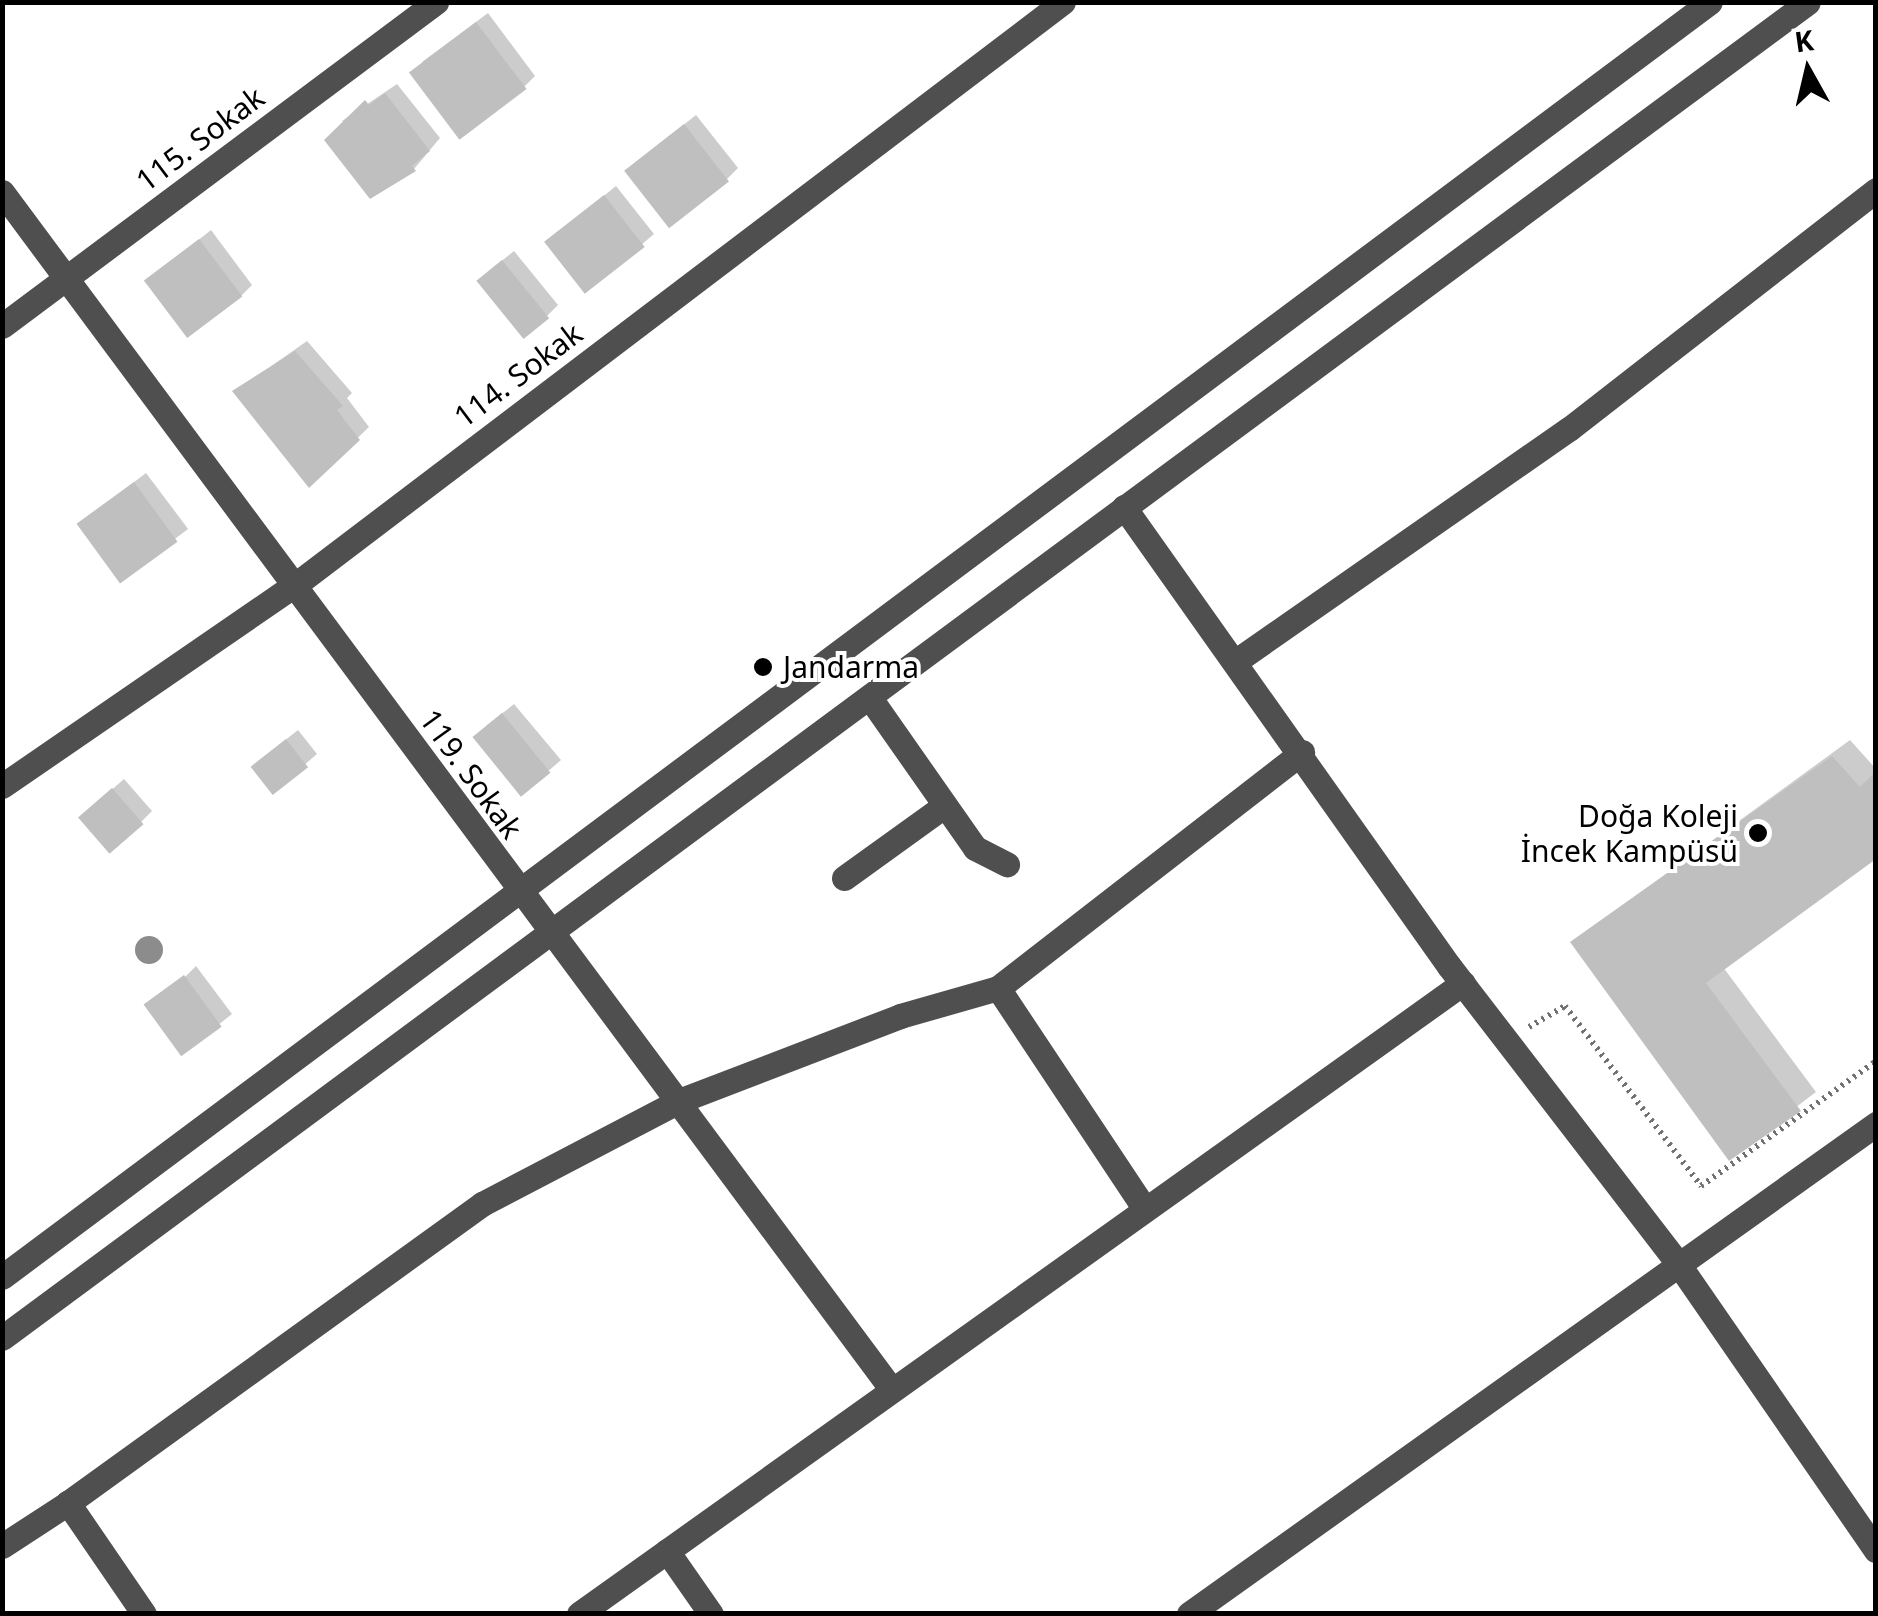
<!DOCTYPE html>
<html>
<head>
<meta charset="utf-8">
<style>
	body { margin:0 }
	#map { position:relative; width:1878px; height:1616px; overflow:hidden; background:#fff; font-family:"Noto Sans",sans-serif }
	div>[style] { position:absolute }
	.shadow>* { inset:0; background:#0003; transform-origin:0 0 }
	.building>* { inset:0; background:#bfbfbf; transform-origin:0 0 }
	.path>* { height:6px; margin-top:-3px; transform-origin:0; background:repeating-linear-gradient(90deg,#717171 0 2.5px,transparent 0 7.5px) }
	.minor>* { height:25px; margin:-12.5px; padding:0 12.5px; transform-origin:12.5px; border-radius:12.5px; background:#4f4f4f }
	.trees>* { width:28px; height:28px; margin:-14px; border-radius:50%; background:#8c8c8c }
	.dots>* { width:28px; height:28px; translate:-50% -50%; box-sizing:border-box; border:5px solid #fff; border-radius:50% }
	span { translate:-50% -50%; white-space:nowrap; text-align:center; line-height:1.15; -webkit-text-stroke:8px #fff; paint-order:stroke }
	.street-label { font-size:30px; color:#000 }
	.poi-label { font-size:30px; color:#000 }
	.left { translate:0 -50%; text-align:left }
	.right { translate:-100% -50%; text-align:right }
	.frame { position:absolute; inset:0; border:5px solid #000; pointer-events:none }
	.north { position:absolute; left:1758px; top:20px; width:100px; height:100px; -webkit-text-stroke:8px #fff; paint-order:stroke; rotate:352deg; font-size:28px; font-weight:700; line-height:40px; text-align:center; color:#000 }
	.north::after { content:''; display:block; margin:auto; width:35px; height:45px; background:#000; clip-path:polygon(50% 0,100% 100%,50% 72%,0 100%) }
</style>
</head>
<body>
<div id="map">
	<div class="shadow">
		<div style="clip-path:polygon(488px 13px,535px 76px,524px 87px,422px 62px)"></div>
		<div style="clip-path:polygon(397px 84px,440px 138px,414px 169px,342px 121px)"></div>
		<div style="clip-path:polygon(696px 115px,738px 168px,727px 179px,638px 161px)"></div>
		<div style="clip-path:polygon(616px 186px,654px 234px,587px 291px,559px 232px)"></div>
		<div style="clip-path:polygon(211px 230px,252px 285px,241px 296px,147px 281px)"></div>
		<div style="clip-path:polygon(514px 251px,558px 305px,547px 316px,490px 270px)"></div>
		<div style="clip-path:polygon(307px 341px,352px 393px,347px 398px,369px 427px,309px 485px,236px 391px)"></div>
		<div style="left:146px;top:473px;width:70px;height:83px;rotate:53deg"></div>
		<div style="clip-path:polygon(514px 704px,561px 760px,522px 794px,486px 726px)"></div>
		<div style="clip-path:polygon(298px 730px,317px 754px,274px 791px,265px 756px)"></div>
		<div style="clip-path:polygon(1850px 740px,1876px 769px,1876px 852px,1723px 967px,1816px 1092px,1730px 1157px,1573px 942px)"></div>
		<div style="clip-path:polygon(124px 779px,152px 811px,141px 822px,92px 807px)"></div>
		<div style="clip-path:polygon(196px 966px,232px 1014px,183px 1053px,151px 1011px)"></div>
	</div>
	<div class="building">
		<div style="left:476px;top:22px;width:84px;height:84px;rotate:53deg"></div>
		<div style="clip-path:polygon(385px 93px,430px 151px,412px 166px,416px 171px,370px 199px,324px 140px,365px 100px,369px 105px)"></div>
		<div style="left:684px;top:124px;width:73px;height:76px;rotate:52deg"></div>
		<div style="left:604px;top:195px;width:66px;height:76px;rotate:52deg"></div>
		<div style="left:199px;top:239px;width:72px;height:69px;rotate:53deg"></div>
		<div style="left:502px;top:260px;width:75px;height:33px;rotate:51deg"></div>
		<div style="clip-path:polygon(295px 351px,343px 406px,337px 410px,360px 440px,309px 488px,232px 391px)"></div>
		<div style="left:134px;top:482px;width:74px;height:71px;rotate:54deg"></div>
		<div style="left:502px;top:713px;width:77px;height:38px;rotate:51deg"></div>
		<div style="left:286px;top:739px;width:36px;height:45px;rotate:52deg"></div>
		<div style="clip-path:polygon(1832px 756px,1860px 787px,1876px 771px,1876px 859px,1706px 983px,1801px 1111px,1729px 1161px,1570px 942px)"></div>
		<div style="left:112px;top:788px;width:48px;height:45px;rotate:49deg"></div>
		<div style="left:184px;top:975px;width:64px;height:50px;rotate:54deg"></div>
	</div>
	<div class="path">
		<div style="left:1529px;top:1027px;width:42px;rotate:-30.3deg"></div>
		<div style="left:1565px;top:1006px;width:226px;rotate:52.9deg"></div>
		<div style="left:1701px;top:1186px;width:215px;rotate:-35.5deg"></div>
	</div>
	<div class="minor">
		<div style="left:2px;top:192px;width:1492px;rotate:53.39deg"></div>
		<div style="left:2px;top:326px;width:542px;rotate:-36.74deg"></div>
		<div style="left:1124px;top:507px;width:562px;rotate:54.7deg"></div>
		<div style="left:1449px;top:966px;width:374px;rotate:52.4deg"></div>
		<div style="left:1677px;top:1262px;width:350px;rotate:55.4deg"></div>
		<div style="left:1236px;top:661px;width:406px;rotate:-34.9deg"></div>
		<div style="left:1569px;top:429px;width:389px;rotate:-37.9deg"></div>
		<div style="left:870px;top:698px;width:183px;rotate:55deg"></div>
		<div style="left:975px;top:848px;width:36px;rotate:27deg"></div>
		<div style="left:2px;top:786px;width:355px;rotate:-34.5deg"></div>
		<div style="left:295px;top:585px;width:964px;rotate:-37.2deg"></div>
		<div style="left:844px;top:878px;width:123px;rotate:-35.8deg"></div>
		<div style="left:998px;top:988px;width:265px;rotate:56.4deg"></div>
		<div style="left:2px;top:1277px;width:2131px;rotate:-36.74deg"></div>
		<div style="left:2px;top:1338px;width:2246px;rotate:-36.49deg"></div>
		<div style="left:2px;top:1546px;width:79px;rotate:-33.1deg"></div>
		<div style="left:667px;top:1551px;width:77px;rotate:55.1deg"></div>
		<div style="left:144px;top:1614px;width:135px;rotate:-124.4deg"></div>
		<div style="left:68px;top:1503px;width:511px;rotate:-35.84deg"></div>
		<div style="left:482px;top:1204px;width:222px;rotate:-27.6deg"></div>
		<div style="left:679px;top:1101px;width:237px;rotate:-21deg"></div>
		<div style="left:900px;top:1016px;width:102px;rotate:-15.9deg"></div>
		<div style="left:998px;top:988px;width:385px;rotate:-37.8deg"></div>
		<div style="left:579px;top:1614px;width:1086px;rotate:-35.52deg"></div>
		<div style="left:1189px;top:1614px;width:844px;rotate:-35.5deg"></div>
	</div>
	<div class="trees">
		<div style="left:149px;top:950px"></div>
	</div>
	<div class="dots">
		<div style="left:763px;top:667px;background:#000"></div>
		<div style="left:1758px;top:833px;background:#000"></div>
	</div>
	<div class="street-label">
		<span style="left:200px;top:139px;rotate:-37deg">115. Sokak</span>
		<span style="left:518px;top:375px;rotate:-37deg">114. Sokak</span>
		<span style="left:471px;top:774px;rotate:54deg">119. Sokak</span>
	</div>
	<div class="poi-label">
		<span class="left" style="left:783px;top:667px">Jandarma</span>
		<span class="right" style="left:1738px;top:833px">Doğa Koleji<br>İncek Kampüsü</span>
	</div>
	<div class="frame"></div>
	<div class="north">K</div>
</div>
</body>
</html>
